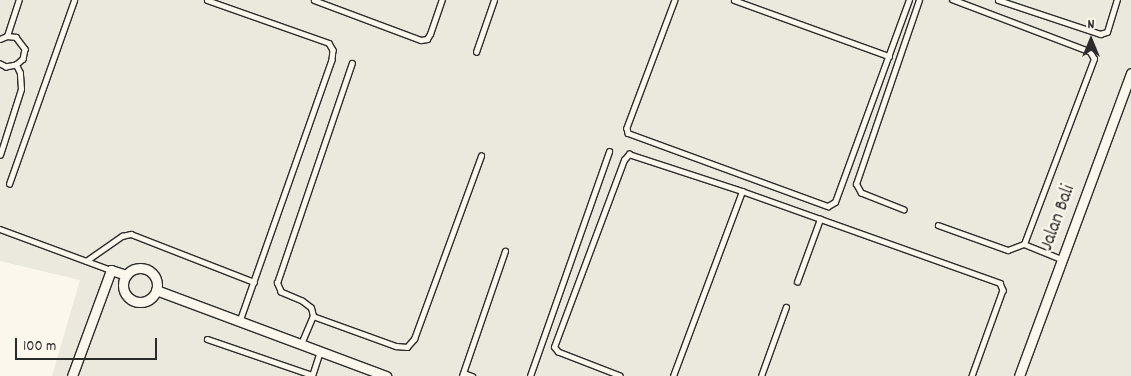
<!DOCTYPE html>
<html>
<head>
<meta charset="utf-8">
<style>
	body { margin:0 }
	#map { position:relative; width:1131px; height:376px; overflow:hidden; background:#fbf7ec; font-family:Dekko,sans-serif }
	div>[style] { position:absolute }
	.built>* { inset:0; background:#ebe8de }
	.roads { filter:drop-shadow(1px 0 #2b2b2b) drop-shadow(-1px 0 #2b2b2b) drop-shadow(0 1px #2b2b2b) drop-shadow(0 -1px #2b2b2b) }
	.lane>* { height:4.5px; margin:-2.25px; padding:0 2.25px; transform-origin:2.25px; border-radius:2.25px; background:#fbf7ec }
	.street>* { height:9px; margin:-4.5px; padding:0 4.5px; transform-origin:4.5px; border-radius:4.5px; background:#fbf7ec }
	.street>.ring { margin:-4.5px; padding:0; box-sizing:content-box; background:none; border:9px solid #fbf7ec; border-radius:50% }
	span { translate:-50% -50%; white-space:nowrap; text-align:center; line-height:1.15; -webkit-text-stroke:4.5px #fbf7ec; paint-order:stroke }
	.street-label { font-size:19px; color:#2b2b2b }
	.north { position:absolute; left:1066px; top:15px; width:50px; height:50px; -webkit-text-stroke:4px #fbf7ec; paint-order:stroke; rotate:0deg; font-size:14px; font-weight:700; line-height:20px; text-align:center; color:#2b2b2b }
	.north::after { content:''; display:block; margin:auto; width:18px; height:22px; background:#2b2b2b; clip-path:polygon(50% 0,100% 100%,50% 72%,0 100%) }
	.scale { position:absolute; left:15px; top:338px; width:142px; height:22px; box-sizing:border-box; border:2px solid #2b2b2b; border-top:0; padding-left:6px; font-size:15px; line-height:18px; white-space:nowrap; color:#2b2b2b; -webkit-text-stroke:4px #fbf7ec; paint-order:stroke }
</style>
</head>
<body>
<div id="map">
	<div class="built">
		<div style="clip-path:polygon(0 0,1131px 0,1131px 376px,52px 376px,80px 280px,0 261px)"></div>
	</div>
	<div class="roads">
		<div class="lane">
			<div style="left:207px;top:0;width:129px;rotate:19.4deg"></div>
			<div style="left:329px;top:43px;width:8px;rotate:60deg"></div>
			<div style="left:333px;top:50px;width:10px;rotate:96deg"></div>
			<div style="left:332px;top:60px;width:277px;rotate:109.4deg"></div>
			<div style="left:314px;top:0;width:114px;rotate:20.5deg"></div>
			<div style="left:421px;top:40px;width:6px;rotate:-9deg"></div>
			<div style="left:427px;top:39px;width:6px;rotate:-59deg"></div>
			<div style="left:430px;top:34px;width:36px;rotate:-71deg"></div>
			<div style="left:675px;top:0;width:137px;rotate:110.6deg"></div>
			<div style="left:627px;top:128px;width:5px;rotate:79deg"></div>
			<div style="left:628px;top:133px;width:213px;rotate:20.1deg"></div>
			<div style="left:828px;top:206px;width:8px;rotate:-30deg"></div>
			<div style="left:835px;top:202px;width:215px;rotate:-69.9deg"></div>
			<div style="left:734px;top:0;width:165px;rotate:19.9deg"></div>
			<div style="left:998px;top:0;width:108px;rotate:18.4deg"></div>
			<div style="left:1100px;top:34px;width:7px;rotate:-16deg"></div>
			<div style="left:1107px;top:32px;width:34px;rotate:-73deg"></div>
			<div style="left:7px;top:36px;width:38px;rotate:-72deg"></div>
			<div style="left:0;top:39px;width:8px;rotate:-23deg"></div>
			<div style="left:7px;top:36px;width:9px;rotate:6deg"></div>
			<div style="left:16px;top:37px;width:15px;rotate:53deg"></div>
			<div style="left:25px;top:49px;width:10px;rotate:101deg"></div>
			<div style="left:23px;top:59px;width:9px;rotate:139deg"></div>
			<div style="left:16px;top:65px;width:10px;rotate:169deg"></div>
			<div style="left:6px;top:67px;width:7px;rotate:-153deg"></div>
			<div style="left:476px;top:52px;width:55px;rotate:-70.9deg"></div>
			<div style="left:0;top:155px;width:69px;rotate:-72.3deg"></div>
			<div style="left:21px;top:89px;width:16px;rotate:-94deg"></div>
			<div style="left:20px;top:73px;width:9px;rotate:-117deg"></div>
			<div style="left:9px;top:184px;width:195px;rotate:-70.5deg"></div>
			<div style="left:904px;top:210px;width:46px;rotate:-158.4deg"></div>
			<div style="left:861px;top:193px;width:10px;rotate:-119deg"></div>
			<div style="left:856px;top:184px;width:194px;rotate:-71.1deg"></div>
			<div style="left:938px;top:225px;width:74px;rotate:19.7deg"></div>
			<div style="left:1008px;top:250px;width:17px;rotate:-21deg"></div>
			<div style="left:1024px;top:244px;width:198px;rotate:-69.3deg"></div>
			<div style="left:1094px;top:59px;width:8px;rotate:-120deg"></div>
			<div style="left:1090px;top:52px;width:147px;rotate:-159.2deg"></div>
			<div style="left:0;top:229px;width:118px;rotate:20.3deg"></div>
			<div style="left:1024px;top:244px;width:40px;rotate:22deg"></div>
			<div style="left:86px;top:261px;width:44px;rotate:-34.8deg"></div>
			<div style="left:122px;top:236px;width:9px;rotate:-13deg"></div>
			<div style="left:131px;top:234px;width:132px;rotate:21.3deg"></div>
			<div style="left:797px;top:282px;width:67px;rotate:-69.9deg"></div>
			<div style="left:313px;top:316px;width:8px;rotate:-104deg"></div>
			<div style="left:311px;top:308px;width:11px;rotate:-142deg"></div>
			<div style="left:302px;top:301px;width:23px;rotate:-157deg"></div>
			<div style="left:281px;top:292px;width:10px;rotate:-114deg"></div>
			<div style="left:277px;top:283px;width:232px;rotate:-71.2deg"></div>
			<div style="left:207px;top:339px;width:111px;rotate:18.9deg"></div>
			<div style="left:301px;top:344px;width:30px;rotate:-67deg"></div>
			<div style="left:313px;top:316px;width:88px;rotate:19.9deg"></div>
			<div style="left:396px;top:346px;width:11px;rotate:5deg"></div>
			<div style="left:407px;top:347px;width:11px;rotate:-49deg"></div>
			<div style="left:414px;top:339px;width:195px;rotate:-69.9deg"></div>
			<div style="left:464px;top:373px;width:9px;rotate:21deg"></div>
			<div style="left:312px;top:376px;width:26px;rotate:-72deg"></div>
			<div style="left:462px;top:376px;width:132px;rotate:-71deg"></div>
			<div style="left:530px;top:376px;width:238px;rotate:-70.6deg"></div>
			<div style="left:620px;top:376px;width:66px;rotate:-158.8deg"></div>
			<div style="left:558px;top:352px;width:6px;rotate:-129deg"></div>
			<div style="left:554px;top:347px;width:200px;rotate:-69.5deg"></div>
			<div style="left:624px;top:160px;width:8px;rotate:-50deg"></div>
			<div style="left:629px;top:154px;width:119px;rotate:18.1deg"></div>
			<div style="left:742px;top:191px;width:274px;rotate:19.6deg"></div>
			<div style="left:1000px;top:283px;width:8px;rotate:67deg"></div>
			<div style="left:1003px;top:290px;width:91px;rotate:109.8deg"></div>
			<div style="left:673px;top:376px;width:197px;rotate:-69.5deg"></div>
			<div style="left:761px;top:376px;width:73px;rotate:-70.1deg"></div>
		</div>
		<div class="street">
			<div class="ring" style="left:123px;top:268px;width:25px;height:25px"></div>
			<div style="left:156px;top:290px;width:246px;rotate:20.5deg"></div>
			<div style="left:72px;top:376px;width:113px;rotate:-69.8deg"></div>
			<div style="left:111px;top:270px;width:16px;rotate:18deg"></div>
			<div style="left:1019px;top:376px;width:323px;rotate:-69.7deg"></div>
		</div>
	</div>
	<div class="street-label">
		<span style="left:1059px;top:218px;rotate:-70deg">Jalan Bali</span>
	</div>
	<div class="north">N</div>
	<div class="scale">100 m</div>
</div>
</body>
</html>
